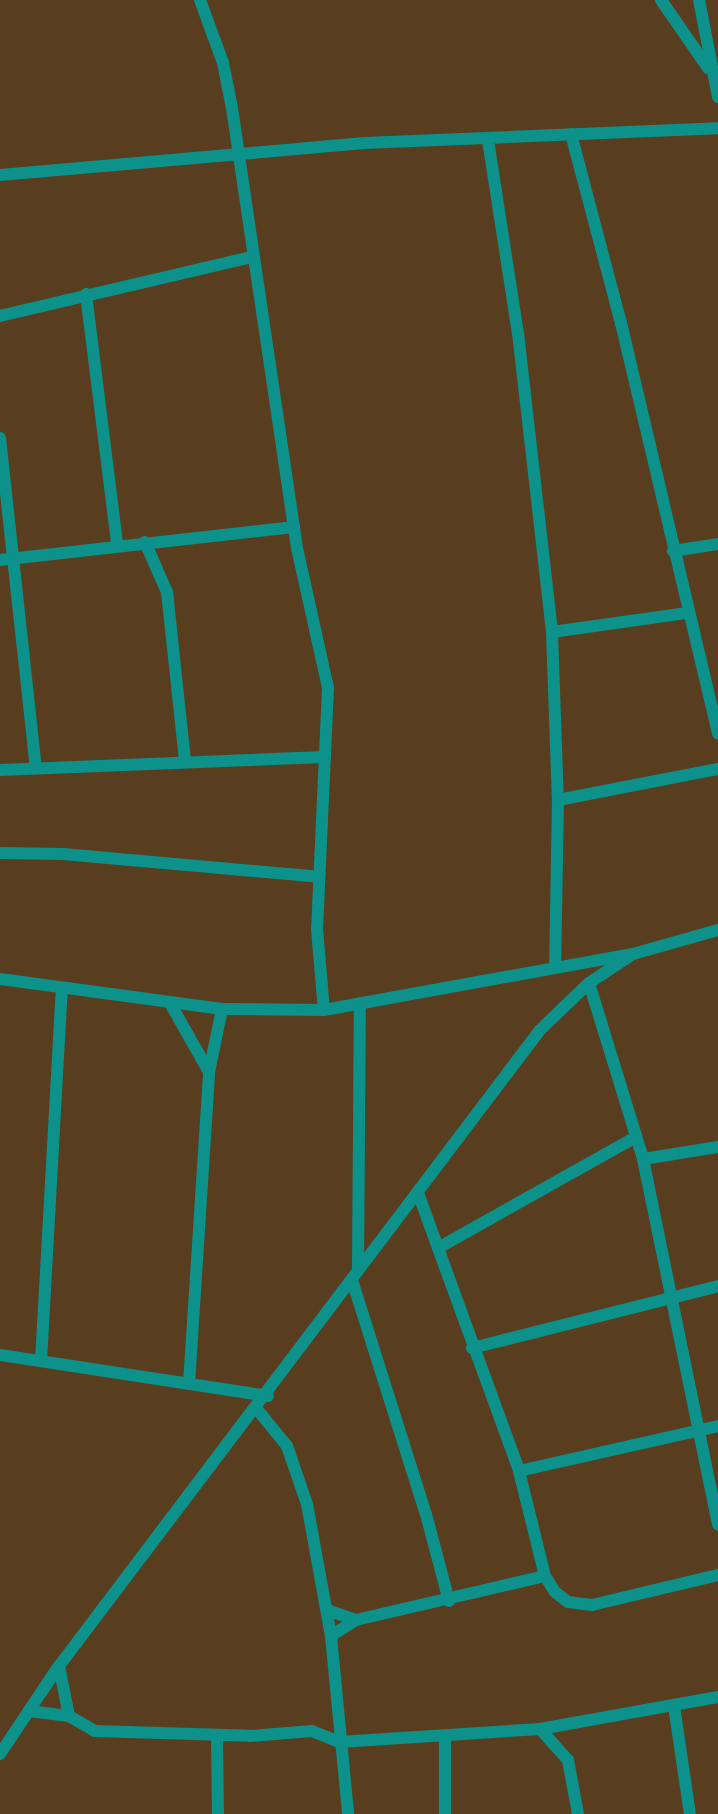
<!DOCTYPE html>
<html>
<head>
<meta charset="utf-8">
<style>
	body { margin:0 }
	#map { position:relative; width:718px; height:1814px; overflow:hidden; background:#583e1e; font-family:"Exo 2",sans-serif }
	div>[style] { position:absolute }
	.street>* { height:12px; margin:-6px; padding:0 6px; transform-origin:6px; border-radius:6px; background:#0c928b }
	span { translate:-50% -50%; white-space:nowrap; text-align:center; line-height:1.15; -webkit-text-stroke:6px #34281a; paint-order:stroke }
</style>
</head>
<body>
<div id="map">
	<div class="street">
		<div style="left:200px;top:0;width:67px;rotate:69.9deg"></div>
		<div style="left:223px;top:63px;width:46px;rotate:78.7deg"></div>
		<div style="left:232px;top:108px;width:445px;rotate:81.6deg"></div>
		<div style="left:297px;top:548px;width:143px;rotate:77.5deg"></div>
		<div style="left:328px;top:688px;width:241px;rotate:92.6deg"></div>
		<div style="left:317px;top:929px;width:81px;rotate:85.1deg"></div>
		<div style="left:661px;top:0;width:83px;rotate:55.3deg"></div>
		<div style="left:699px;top:0;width:99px;rotate:78.9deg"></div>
		<div style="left:571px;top:134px;width:196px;rotate:75.2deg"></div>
		<div style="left:621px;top:323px;width:422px;rotate:76.7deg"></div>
		<div style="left:488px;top:140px;width:195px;rotate:81.2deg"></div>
		<div style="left:518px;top:333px;width:301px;rotate:83.5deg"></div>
		<div style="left:552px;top:632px;width:168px;rotate:88deg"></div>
		<div style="left:558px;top:800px;width:167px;rotate:91deg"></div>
		<div style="left:0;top:175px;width:366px;rotate:-5deg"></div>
		<div style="left:365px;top:143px;width:353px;rotate:-2.4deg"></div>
		<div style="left:86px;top:294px;width:252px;rotate:82.9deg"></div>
		<div style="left:0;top:316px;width:258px;rotate:-13.2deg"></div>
		<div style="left:0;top:438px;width:332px;rotate:83.8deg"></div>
		<div style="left:145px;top:542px;width:55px;rotate:66.3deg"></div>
		<div style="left:167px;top:592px;width:170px;rotate:83.9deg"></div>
		<div style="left:673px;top:551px;width:46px;rotate:-8.8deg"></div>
		<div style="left:0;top:560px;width:296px;rotate:-6.4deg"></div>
		<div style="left:552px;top:632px;width:137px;rotate:-8deg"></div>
		<div style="left:0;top:770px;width:324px;rotate:-2.3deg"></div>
		<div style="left:558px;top:800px;width:163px;rotate:-11deg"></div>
		<div style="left:0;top:853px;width:63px;rotate:0.9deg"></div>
		<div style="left:63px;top:854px;width:257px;rotate:5.1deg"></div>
		<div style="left:0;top:979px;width:224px;rotate:7.7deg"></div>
		<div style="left:222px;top:1009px;width:102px;rotate:0.6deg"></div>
		<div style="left:324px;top:1010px;width:314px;rotate:-10.3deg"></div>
		<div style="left:633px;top:954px;width:88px;rotate:-15.8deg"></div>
		<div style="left:589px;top:983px;width:184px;rotate:72.9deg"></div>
		<div style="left:643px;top:1159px;width:373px;rotate:78.4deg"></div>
		<div style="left:170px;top:1003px;width:79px;rotate:60.5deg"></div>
		<div style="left:643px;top:1159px;width:76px;rotate:-9.1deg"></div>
		<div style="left:418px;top:1193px;width:296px;rotate:70deg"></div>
		<div style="left:519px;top:1471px;width:108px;rotate:76.1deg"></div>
		<div style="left:545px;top:1576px;width:19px;rotate:58deg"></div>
		<div style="left:555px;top:1592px;width:16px;rotate:38deg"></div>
		<div style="left:568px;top:1602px;width:24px;rotate:7deg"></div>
		<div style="left:592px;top:1605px;width:130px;rotate:-13.4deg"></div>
		<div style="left:438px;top:1248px;width:227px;rotate:-29.3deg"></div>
		<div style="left:358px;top:1270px;width:267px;rotate:-89.6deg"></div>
		<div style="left:352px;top:1280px;width:245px;rotate:72.5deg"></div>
		<div style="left:426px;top:1514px;width:90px;rotate:75.2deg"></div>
		<div style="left:472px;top:1348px;width:254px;rotate:-14.1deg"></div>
		<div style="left:0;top:1355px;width:271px;rotate:8.7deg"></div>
		<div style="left:41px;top:1361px;width:373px;rotate:-86.8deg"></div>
		<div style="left:189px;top:1384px;width:313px;rotate:-86.3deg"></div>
		<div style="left:209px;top:1072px;width:64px;rotate:-78.3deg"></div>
		<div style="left:256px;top:1408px;width:49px;rotate:50.8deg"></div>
		<div style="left:287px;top:1446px;width:61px;rotate:71deg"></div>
		<div style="left:307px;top:1504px;width:134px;rotate:79.7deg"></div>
		<div style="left:331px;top:1636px;width:179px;rotate:84.5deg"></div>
		<div style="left:519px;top:1471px;width:204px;rotate:-12.7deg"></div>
		<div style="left:327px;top:1610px;width:31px;rotate:19deg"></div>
		<div style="left:331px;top:1636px;width:30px;rotate:-33deg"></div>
		<div style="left:356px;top:1620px;width:194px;rotate:-13.1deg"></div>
		<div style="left:59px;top:1666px;width:51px;rotate:78.7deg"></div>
		<div style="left:674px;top:1706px;width:109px;rotate:81.6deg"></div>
		<div style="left:29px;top:1711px;width:40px;rotate:7.1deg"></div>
		<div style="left:69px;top:1716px;width:30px;rotate:30deg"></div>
		<div style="left:95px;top:1731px;width:155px;rotate:1.8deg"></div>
		<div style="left:250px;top:1736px;width:62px;rotate:-4.6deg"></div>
		<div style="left:312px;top:1731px;width:29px;rotate:22deg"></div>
		<div style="left:339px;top:1742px;width:201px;rotate:-3.7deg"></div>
		<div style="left:540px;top:1729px;width:181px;rotate:-10.2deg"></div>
		<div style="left:540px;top:1729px;width:42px;rotate:47.9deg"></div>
		<div style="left:568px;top:1760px;width:55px;rotate:79.5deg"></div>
		<div style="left:217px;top:1736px;width:78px;rotate:89.3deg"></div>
		<div style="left:0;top:1754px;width:106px;rotate:-56.2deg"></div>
		<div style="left:59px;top:1666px;width:797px;rotate:-52.9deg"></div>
		<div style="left:540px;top:1030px;width:68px;rotate:-43.8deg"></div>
		<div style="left:589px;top:983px;width:53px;rotate:-33.4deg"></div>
		<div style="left:445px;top:1814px;width:75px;rotate:-90deg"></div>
	</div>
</div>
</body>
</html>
